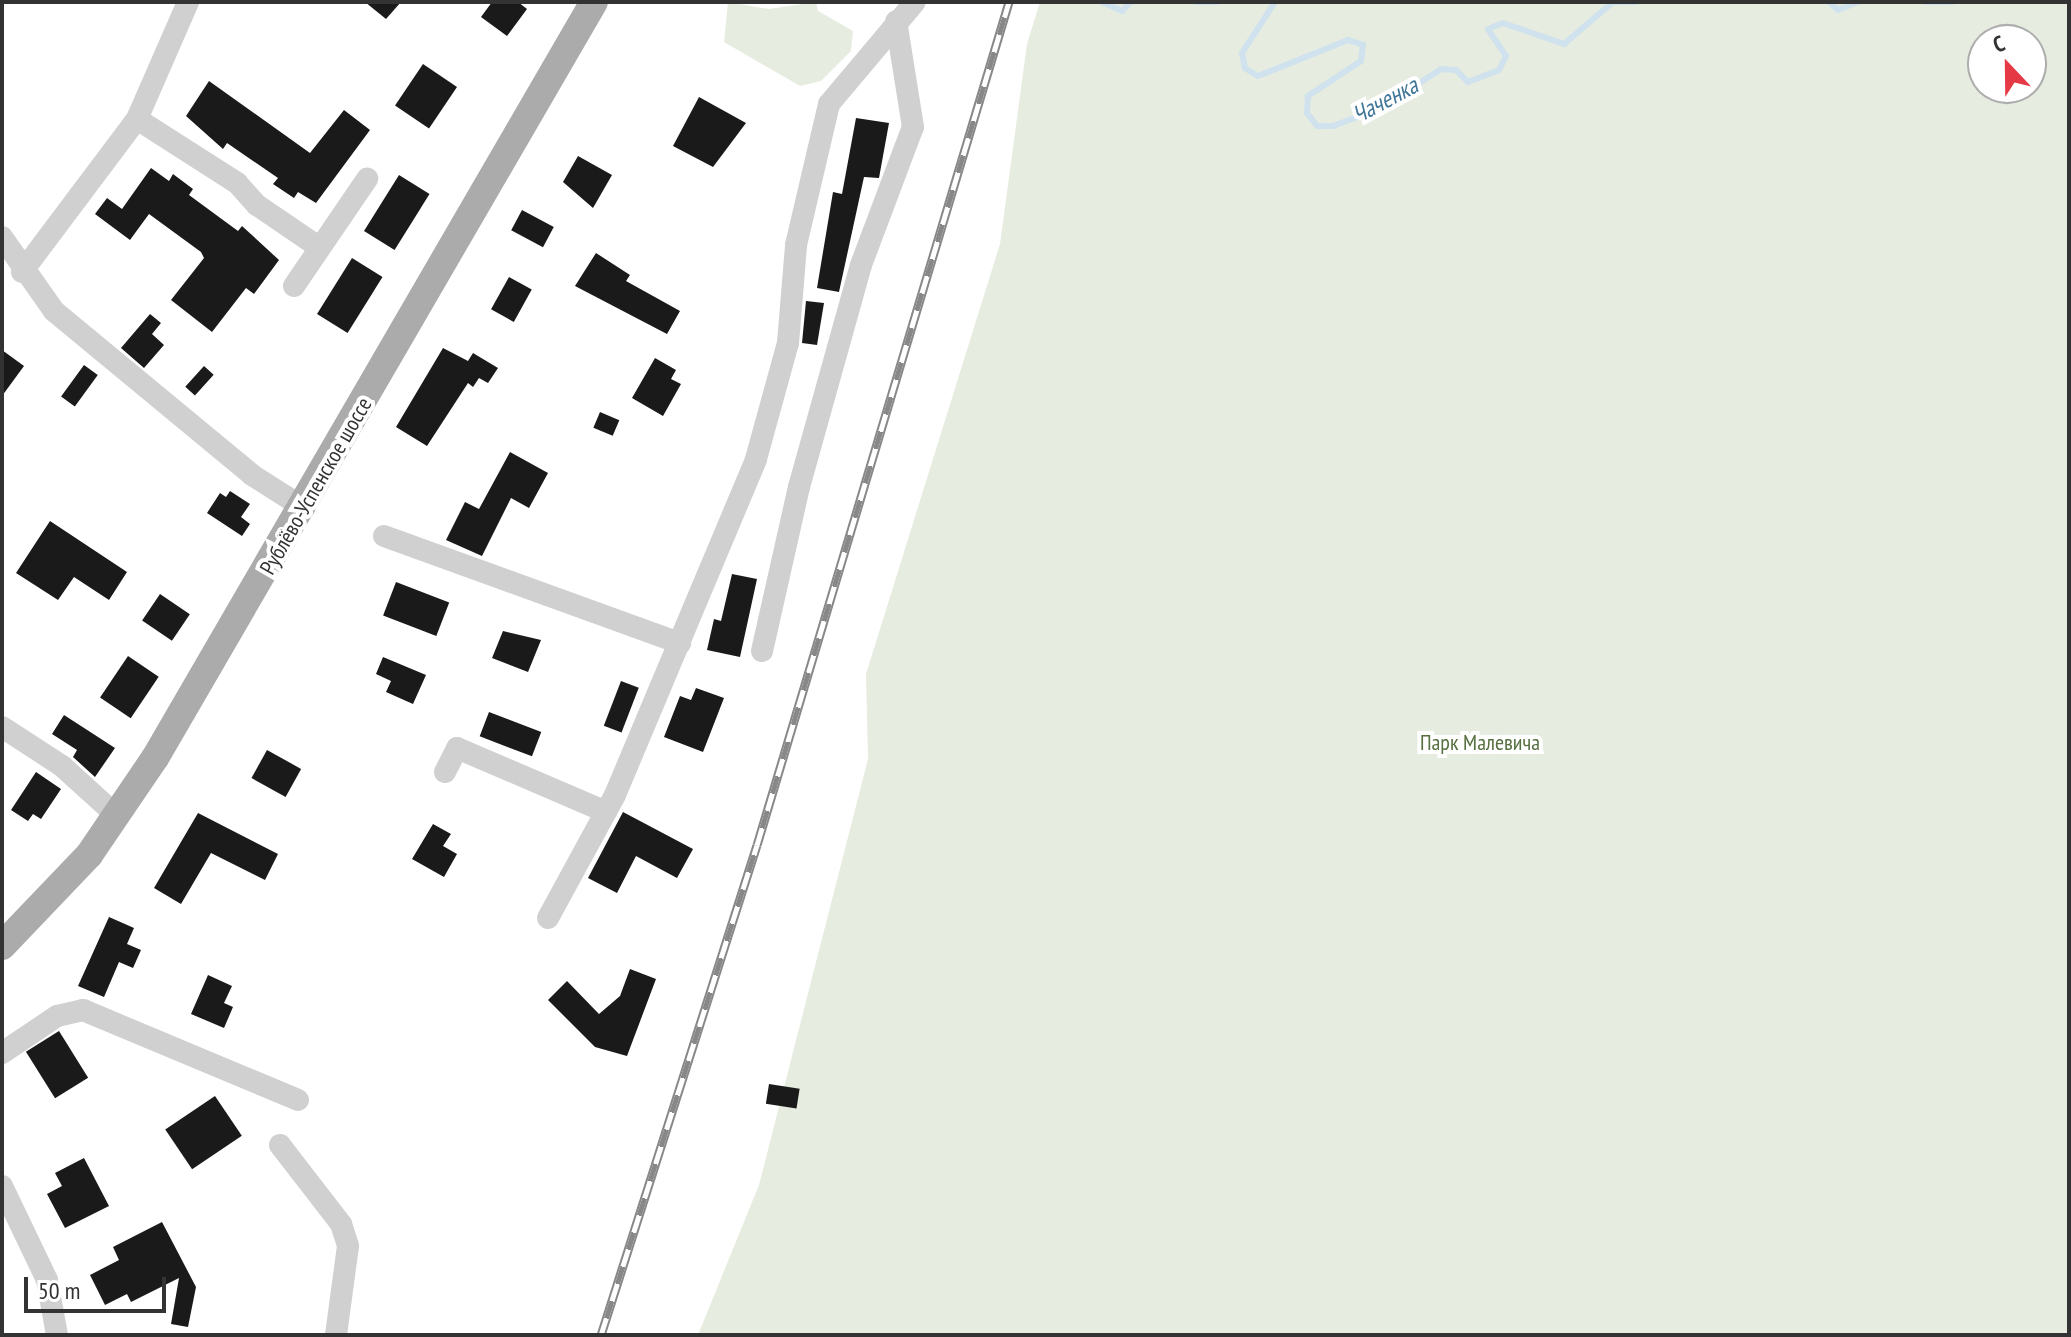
<!DOCTYPE html>
<html>
<head>
<meta charset="utf-8">
<style>
	body { margin:0 }
	#map { position:relative; width:2071px; height:1337px; overflow:hidden; background:#fff; font-family:"PT Sans Narrow",sans-serif }
	div>[style] { position:absolute }
	.green>* { inset:0; background:#e6ecdf }
	.stream>* { height:6px; margin:-3px; padding:0 3px; transform-origin:3px; border-radius:3px; background:#cfe2ee }
	.building>* { inset:0; background:#1a1a1a; transform-origin:0 0 }
	.minor>* { height:22px; margin:-11px; padding:0 11px; transform-origin:11px; border-radius:11px; background:#d0d0d0 }
	.major>* { height:28px; margin:-14px; padding:0 14px; transform-origin:14px; border-radius:14px; background:#ababab }
	.rail>* { height:9px; margin-top:-4.5px; transform-origin:0; background:repeating-linear-gradient(90deg,#fff 0 18px,#888 0 36px); box-sizing:border-box; border-block:2px solid #888 }
	span { translate:-50% -50%; white-space:nowrap; text-align:center; line-height:1.15; -webkit-text-stroke:8px #fff; paint-order:stroke }
	.street-label { font-size:22px; color:#333 }
	.park-label { font-size:22px; color:#56703f }
	.water-label { font-size:24px; color:#3f7597; font-style:italic }
	.frame { position:absolute; inset:0; border:4px solid #333; pointer-events:none }
	.north { position:absolute; left:1967px; top:24px; width:80px; height:80px; box-sizing:border-box; background:#fff; border:2px solid #adadad; border-radius:50%; rotate:338deg; font-size:22px; font-weight:700; line-height:32px; text-align:center; color:#333 }
	.north::after { content:''; display:block; margin:auto; width:28px; height:36px; background:#e63946; clip-path:polygon(50% 0,100% 100%,50% 72%,0 100%) }
	.scale { position:absolute; left:24px; top:1277px; width:142px; height:36px; box-sizing:border-box; border:4px solid #333; border-top:0; padding-left:10px; font-size:24px; line-height:28px; white-space:nowrap; color:#333; -webkit-text-stroke:6px #fff; paint-order:stroke }
</style>
</head>
<body>
<div id="map">
	<div class="green">
		<div style="clip-path:polygon(728px 2px,769px 9px,816px 2px,818px 11px,853px 31px,851px 51px,821px 81px,800px 86px,724px 42px)"></div>
		<div style="clip-path:polygon(evenodd,1040px 2px,2069px 2px,2069px 1335px,698px 1335px,759px 1185px,868px 759px,866px 674px,1000px 244px,1027px 44px,1040px 2px,1983px 40px,2031px 40px,2031px 88px,1983px 88px,1983px 40px)"></div>
	</div>
	<div class="stream">
		<div style="left:1102px;top:2px;width:22px;rotate:24deg"></div>
		<div style="left:1122px;top:11px;width:13px;rotate:-45deg"></div>
		<div style="left:1196px;top:2px;width:21px"></div>
		<div style="left:1275px;top:2px;width:61px;rotate:122.9deg"></div>
		<div style="left:1242px;top:53px;width:15px;rotate:79deg"></div>
		<div style="left:1245px;top:68px;width:15px;rotate:32deg"></div>
		<div style="left:1258px;top:76px;width:97px;rotate:-21.8deg"></div>
		<div style="left:1348px;top:40px;width:16px;rotate:18deg"></div>
		<div style="left:1363px;top:45px;width:16px;rotate:97deg"></div>
		<div style="left:1361px;top:61px;width:64px;rotate:146.6deg"></div>
		<div style="left:1308px;top:96px;width:17px;rotate:93deg"></div>
		<div style="left:1307px;top:113px;width:16px;rotate:52deg"></div>
		<div style="left:1317px;top:126px;width:16px"></div>
		<div style="left:1333px;top:126px;width:49px;rotate:-20.3deg"></div>
		<div style="left:1379px;top:109px;width:74px;rotate:-32.8deg"></div>
		<div style="left:1441px;top:69px;width:15px;rotate:4deg"></div>
		<div style="left:1456px;top:70px;width:17px;rotate:45deg"></div>
		<div style="left:1468px;top:82px;width:33px;rotate:-21deg"></div>
		<div style="left:1499px;top:70px;width:16px;rotate:-63deg"></div>
		<div style="left:1506px;top:56px;width:32px;rotate:-124deg"></div>
		<div style="left:1488px;top:29px;width:16px;rotate:-22deg"></div>
		<div style="left:1503px;top:23px;width:65px;rotate:19deg"></div>
		<div style="left:1564px;top:44px;width:65px;rotate:-40.6deg"></div>
		<div style="left:1613px;top:2px;width:22px"></div>
		<div style="left:1829px;top:2px;width:12px;rotate:42deg"></div>
		<div style="left:1838px;top:10px;width:22px;rotate:-22deg"></div>
		<div style="left:1926px;top:2px;width:26px"></div>
	</div>
	<div class="building">
		<div style="clip-path:polygon(365px 2px,401px 2px,386px 19px)"></div>
		<div style="clip-path:polygon(492px 2px,518px 2px,527px 9px,507px 36px,481px 17px)"></div>
		<div style="left:423px;top:64px;width:41px;height:50px;rotate:34deg"></div>
		<div style="clip-path:polygon(209px 81px,310px 153px,344px 110px,370px 130px,316px 203px,298px 192px,294px 198px,273px 184px,278px 178px,227px 143px,223px 149px,186px 116px)"></div>
		<div style="clip-path:polygon(699px 97px,746px 123px,713px 167px,673px 146px)"></div>
		<div style="clip-path:polygon(856px 118px,889px 123px,879px 178px,864px 177px,839px 292px,817px 288px,833px 192px,842px 194px)"></div>
		<div style="clip-path:polygon(578px 156px,612px 175px,593px 208px,563px 182px)"></div>
		<div style="clip-path:polygon(151px 168px,169px 181px,173px 174px,193px 189px,189px 195px,238px 231px,242px 226px,279px 260px,254px 294px,246px 288px,212px 332px,171px 300px,204px 258px,201px 252px,149px 214px,130px 240px,95px 214px,107px 198px,122px 209px)"></div>
		<div style="left:399px;top:175px;width:36px;height:66px;rotate:32deg"></div>
		<div style="left:522px;top:210px;width:36px;height:23px;rotate:28deg"></div>
		<div style="clip-path:polygon(596px 253px,630px 275px,626px 281px,680px 311px,667px 334px,575px 286px)"></div>
		<div style="left:352px;top:258px;width:36px;height:66px;rotate:32deg"></div>
		<div style="left:509px;top:277px;width:26px;height:37px;rotate:29deg"></div>
		<div style="clip-path:polygon(806px 301px,824px 303px,817px 345px,802px 343px)"></div>
		<div style="clip-path:polygon(150px 314px,161px 323px,152px 334px,164px 345px,144px 368px,121px 348px)"></div>
		<div style="clip-path:polygon(443px 348px,468px 361px,473px 353px,498px 368px,488px 383px,479px 378px,473px 387px,468px 383px,427px 446px,396px 427px)"></div>
		<div style="clip-path:polygon(2px 350px,24px 366px,2px 396px)"></div>
		<div style="clip-path:polygon(655px 358px,676px 370px,671px 379px,681px 384px,663px 416px,632px 398px)"></div>
		<div style="left:84px;top:365px;width:17px;height:39px;rotate:36deg"></div>
		<div style="left:204px;top:366px;width:13px;height:28px;rotate:42deg"></div>
		<div style="left:600px;top:412px;width:21px;height:17px;rotate:23deg"></div>
		<div style="clip-path:polygon(510px 452px,548px 473px,529px 508px,511px 498px,482px 556px,446px 540px,465px 502px,479px 509px)"></div>
		<div style="clip-path:polygon(230px 491px,250px 504px,241px 517px,250px 524px,242px 536px,207px 513px,220px 493px,226px 497px)"></div>
		<div style="clip-path:polygon(50px 521px,127px 572px,109px 600px,74px 577px,58px 600px,16px 573px)"></div>
		<div style="clip-path:polygon(732px 574px,757px 579px,740px 657px,707px 650px,714px 619px,721px 621px)"></div>
		<div style="left:396px;top:582px;width:57px;height:36px;rotate:21deg"></div>
		<div style="left:160px;top:594px;width:36px;height:32px;rotate:34deg"></div>
		<div style="clip-path:polygon(503px 631px,541px 640px,528px 672px,492px 658px)"></div>
		<div style="left:128px;top:656px;width:37px;height:50px;rotate:34deg"></div>
		<div style="clip-path:polygon(383px 657px,426px 675px,413px 704px,386px 692px,391px 681px,376px 674px)"></div>
		<div style="left:621px;top:681px;width:19px;height:48px;rotate:21deg"></div>
		<div style="clip-path:polygon(696px 688px,724px 698px,703px 752px,664px 737px,680px 696px,691px 700px)"></div>
		<div style="left:489px;top:712px;width:56px;height:26px;rotate:21deg"></div>
		<div style="clip-path:polygon(64px 715px,115px 748px,95px 777px,73px 757px,77px 750px,52px 734px)"></div>
		<div style="left:267px;top:750px;width:39px;height:32px;rotate:29deg"></div>
		<div style="clip-path:polygon(36px 772px,61px 789px,41px 819px,33px 814px,28px 821px,11px 810px)"></div>
		<div style="clip-path:polygon(623px 812px,693px 849px,677px 878px,636px 856px,617px 893px,588px 878px)"></div>
		<div style="clip-path:polygon(198px 813px,278px 854px,265px 880px,211px 853px,181px 904px,154px 888px)"></div>
		<div style="clip-path:polygon(433px 824px,451px 834px,443px 846px,457px 854px,444px 877px,412px 859px)"></div>
		<div style="clip-path:polygon(109px 917px,134px 928px,127px 944px,141px 950px,133px 968px,119px 962px,104px 997px,78px 986px)"></div>
		<div style="clip-path:polygon(630px 969px,656px 979px,627px 1056px,595px 1047px,548px 1000px,567px 981px,599px 1014px,620px 996px)"></div>
		<div style="clip-path:polygon(208px 975px,232px 986px,224px 1003px,233px 1007px,224px 1028px,191px 1014px)"></div>
		<div style="left:59px;top:1031px;width:55px;height:39px;rotate:58deg"></div>
		<div style="left:769px;top:1084px;width:31px;height:20px;rotate:9deg"></div>
		<div style="left:215px;top:1096px;width:48px;height:60px;rotate:56deg"></div>
		<div style="clip-path:polygon(84px 1158px,109px 1206px,65px 1228px,47px 1194px,62px 1186px,55px 1173px)"></div>
		<div style="clip-path:polygon(162px 1222px,196px 1287px,188px 1327px,171px 1324px,179px 1278px,131px 1302px,127px 1294px,105px 1305px,90px 1275px,119px 1260px,113px 1247px)"></div>
	</div>
	<div class="minor">
		<div style="left:137px;top:119px;width:119px;rotate:32.6deg"></div>
		<div style="left:237px;top:183px;width:30px;rotate:48deg"></div>
		<div style="left:257px;top:205px;width:76px;rotate:34.3deg"></div>
		<div style="left:2px;top:237px;width:90px;rotate:54.9deg"></div>
		<div style="left:54px;top:311px;width:257px;rotate:39.6deg"></div>
		<div style="left:252px;top:475px;width:62px;rotate:32.4deg"></div>
		<div style="left:22px;top:272px;width:191px;rotate:-53.1deg"></div>
		<div style="left:137px;top:119px;width:128px;rotate:-66.4deg"></div>
		<div style="left:294px;top:286px;width:130px;rotate:-55.7deg"></div>
		<div style="left:384px;top:536px;width:315px;rotate:19.9deg"></div>
		<div style="left:762px;top:651px;width:168px;rotate:-77.3deg"></div>
		<div style="left:799px;top:487px;width:230px;rotate:-74.4deg"></div>
		<div style="left:861px;top:265px;width:147px;rotate:-69.4deg"></div>
		<div style="left:913px;top:127px;width:107px;rotate:-99.1deg"></div>
		<div style="left:2px;top:727px;width:72px;rotate:33deg"></div>
		<div style="left:62px;top:766px;width:73px;rotate:42.2deg"></div>
		<div style="left:445px;top:772px;width:27px;rotate:-63deg"></div>
		<div style="left:457px;top:748px;width:162px;rotate:23.2deg"></div>
		<div style="left:548px;top:918px;width:140px;rotate:-61.4deg"></div>
		<div style="left:615px;top:795px;width:364px;rotate:-67.2deg"></div>
		<div style="left:756px;top:459px;width:120px;rotate:-74.6deg"></div>
		<div style="left:788px;top:343px;width:98px;rotate:-85.3deg"></div>
		<div style="left:796px;top:245px;width:145px;rotate:-76.8deg"></div>
		<div style="left:829px;top:104px;width:133px;rotate:-49.9deg"></div>
		<div style="left:2px;top:1053px;width:66px;rotate:-33.9deg"></div>
		<div style="left:57px;top:1016px;width:27px;rotate:-13deg"></div>
		<div style="left:83px;top:1010px;width:233px;rotate:22.7deg"></div>
		<div style="left:280px;top:1145px;width:100px;rotate:52.3deg"></div>
		<div style="left:341px;top:1224px;width:23px;rotate:72deg"></div>
		<div style="left:348px;top:1246px;width:90px;rotate:97.7deg"></div>
		<div style="left:2px;top:1186px;width:104px;rotate:64.4deg"></div>
		<div style="left:47px;top:1280px;width:56px;rotate:79.7deg"></div>
	</div>
	<div class="major">
		<div style="left:2px;top:946px;width:126px;rotate:-46.3deg"></div>
		<div style="left:89px;top:855px;width:117px;rotate:-55.8deg"></div>
		<div style="left:155px;top:758px;width:874px;rotate:-59.86deg"></div>
	</div>
	<div class="rail">
		<div style="left:601px;top:1335px;width:514px;rotate:-72.34deg"></div>
		<div style="left:757px;top:845px;width:880px;rotate:-73.36deg"></div>
	</div>
	<div class="street-label">
		<span style="left:316px;top:486px;rotate:-60deg">Рублёво-Успенское шоссе</span>
	</div>
	<div class="park-label">
		<span style="left:1480px;top:743px">Парк Малевича</span>
	</div>
	<div class="water-label">
		<span style="left:1385px;top:100px;rotate:-28deg">Чаченка</span>
	</div>
	<div class="frame"></div>
	<div class="north">С</div>
	<div class="scale">50 m</div>
</div>
</body>
</html>
